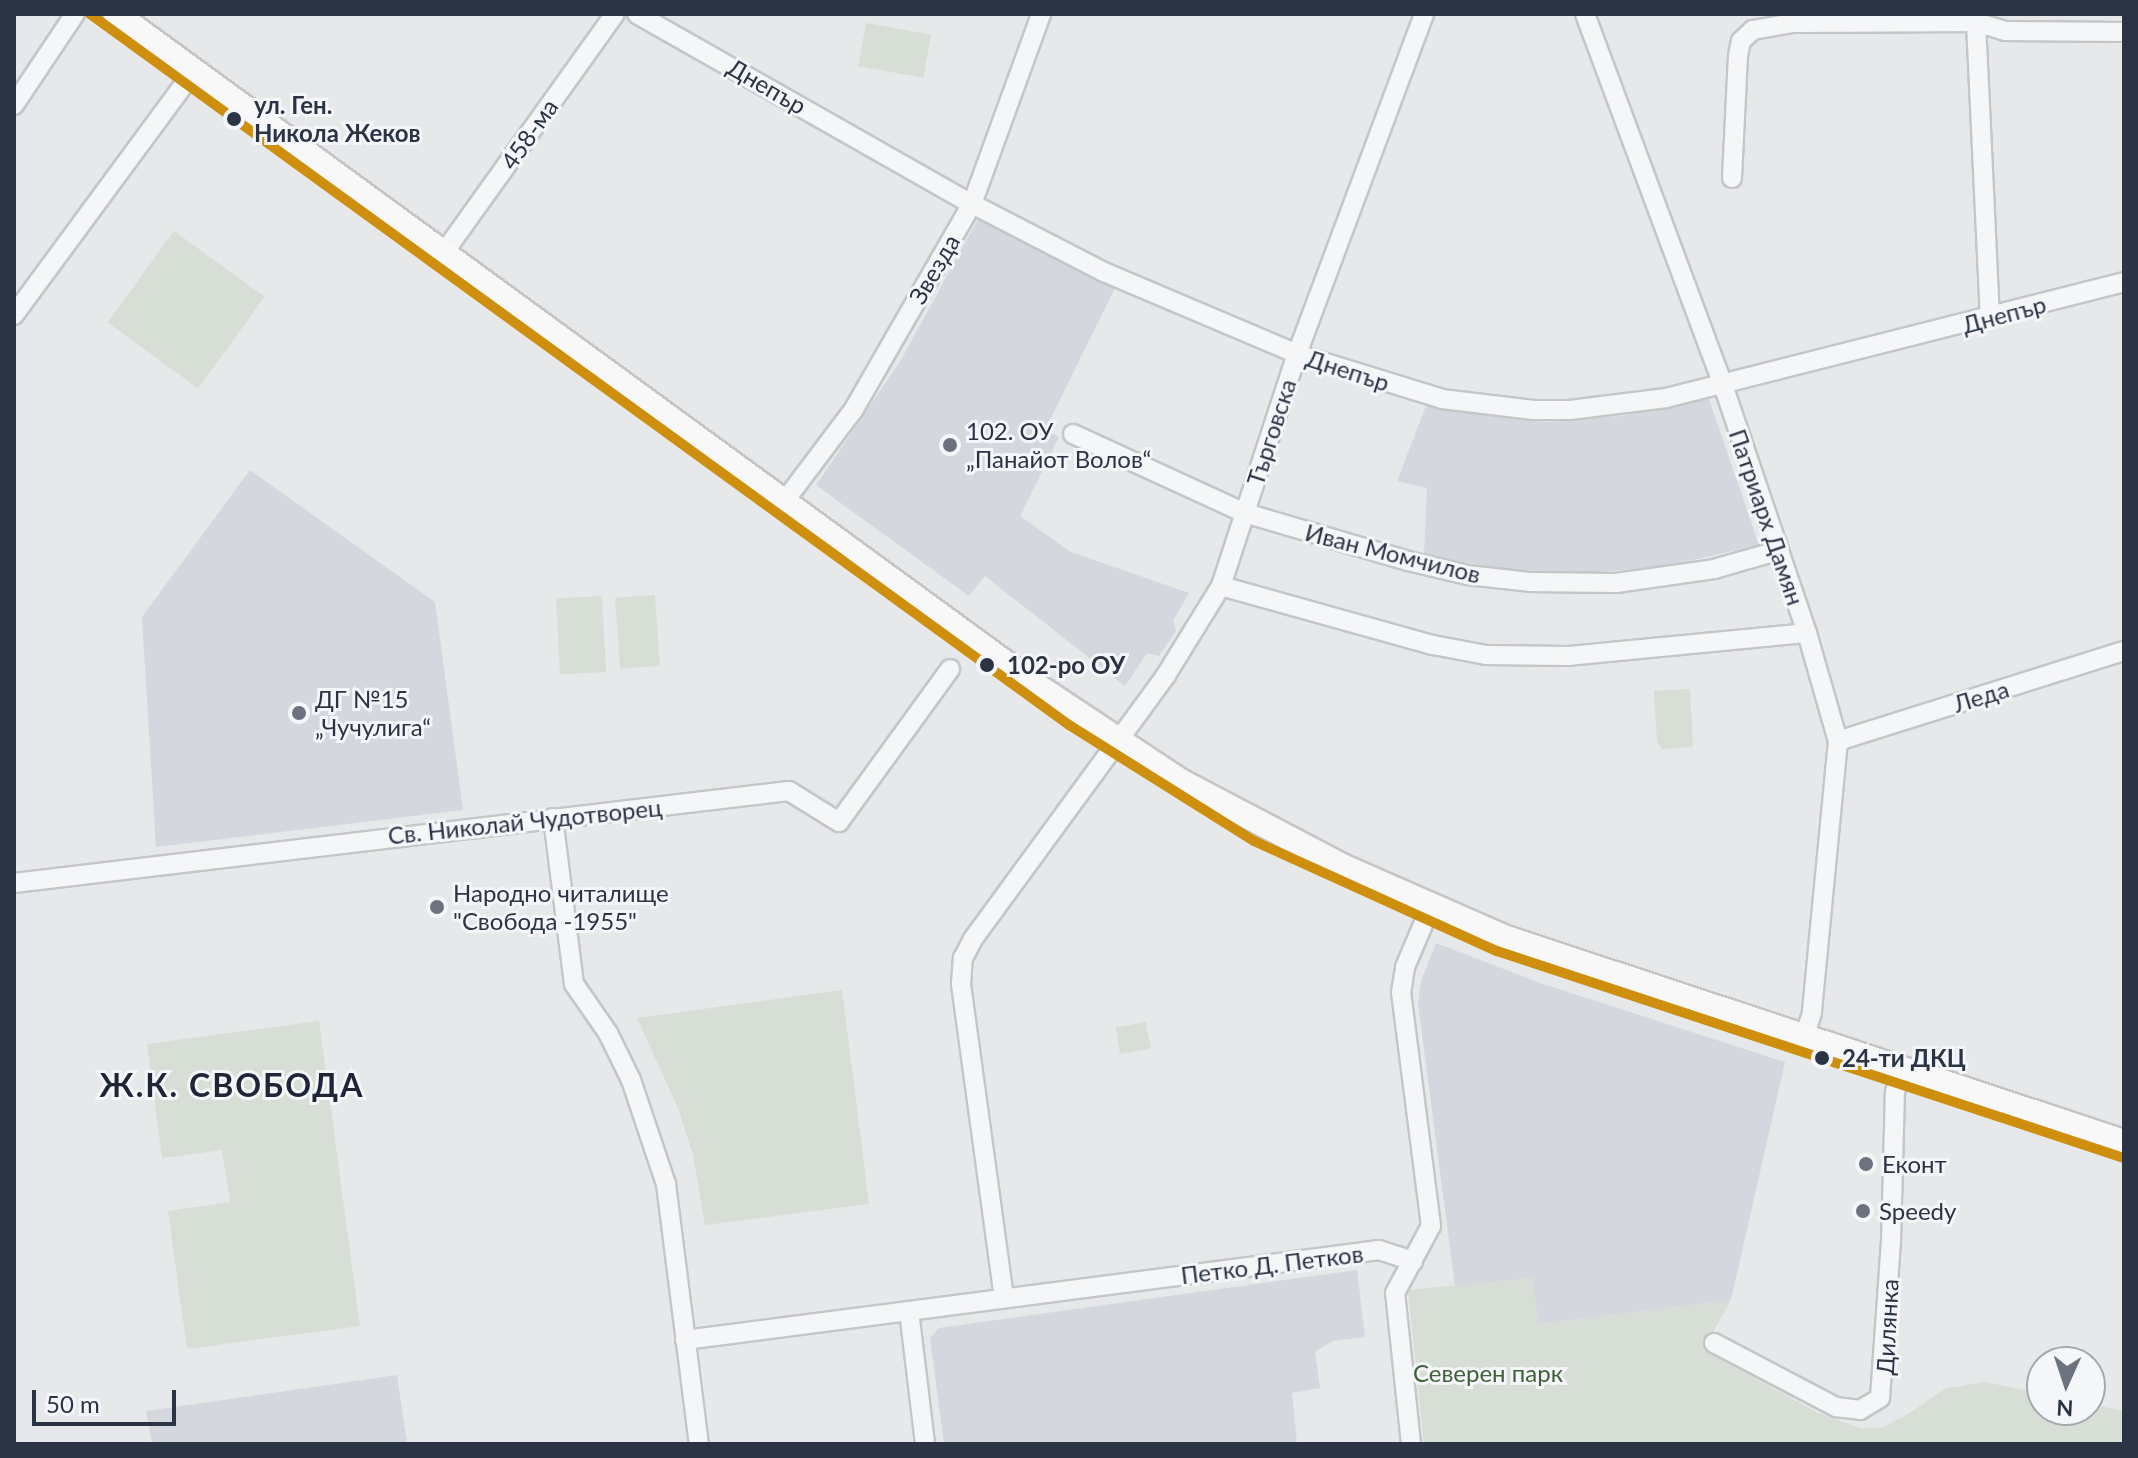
<!DOCTYPE html>
<html>
<head>
<meta charset="utf-8">
<style>
	body { margin:0 }
	#map { position:relative; width:2138px; height:1458px; overflow:hidden; background:#e6e8ea; font-family:Lato,sans-serif }
	div>[style] { position:absolute }
	.built>* { inset:0; background:#d4d7dd }
	.green>* { inset:0; background:#d6ded6; transform-origin:0 0 }
	.roads { filter:drop-shadow(2px 0 #c4c6c8) drop-shadow(-2px 0 #c4c6c8) drop-shadow(0 2px #c4c6c8) drop-shadow(0 -2px #c4c6c8) }
	.street>* { height:18px; margin:-9px; padding:0 9px; transform-origin:9px; border-radius:9px; background:#f5f6f7 }
	.secondary>* { height:24px; margin:-12px; padding:0 12px; transform-origin:12px; border-radius:12px; background:#f8f8f8 }
	.tram-1>* { height:10px; margin:-5px; padding:0 5px; transform-origin:5px; border-radius:5px; background:#ce8f0e }
	.dots>* { width:22px; height:22px; translate:-50% -50%; box-sizing:border-box; border:4px solid #f4f6f9; border-radius:50% }
	span { translate:-50% -50%; white-space:nowrap; text-align:center; line-height:1.15; -webkit-text-stroke:6px #f4f6f9; paint-order:stroke }
	.street-label { font-size:24px; color:#2b3445 }
	.stop-label { font-size:24px; color:#2b3445; font-weight:700 }
	.left { translate:0 -50%; text-align:left }
	.poi-label { font-size:24px; color:#2b3445 }
	.park-label { font-size:24px; color:#3f6138 }
	.district-label { font-size:32px; color:#1d2536; font-weight:700; letter-spacing:2px }
	.frame { position:absolute; inset:0; border:16px solid #2b3445; pointer-events:none }
	.north { position:absolute; left:2026px; top:1346px; width:80px; height:80px; box-sizing:border-box; background:#f4f6f9; border:2px solid #a4a8b1; border-radius:50%; rotate:183deg; font-size:22px; font-weight:700; line-height:32px; text-align:center; color:#2b3445 }
	.north::after { content:''; display:block; margin:auto; width:28px; height:36px; background:#6c737f; clip-path:polygon(50% 0,100% 100%,50% 72%,0 100%) }
	.scale { position:absolute; left:32px; top:1390px; width:144px; height:36px; box-sizing:border-box; border:4px solid #2b3445; border-top:0; padding-left:10px; font-size:24px; line-height:28px; white-space:nowrap; color:#2b3445; -webkit-text-stroke:6px #f4f6f9; paint-order:stroke }
</style>
</head>
<body>
<div id="map">
	<div class="built">
		<div style="clip-path:polygon(978px 219px,1116px 286px,1045px 430px,1059px 437px,1020px 516px,1071px 552px,1189px 593px,1173px 621px,1176px 631px,1159px 656px,1147px 653px,1125px 686px,985px 576px,969px 596px,816px 485px,901px 360px)"></div>
		<div style="clip-path:polygon(1709px 399px,1759px 545px,1666px 566px,1577px 574px,1497px 568px,1424px 555px,1427px 488px,1397px 481px,1426px 406px,1546px 422px,1621px 416px)"></div>
		<div style="clip-path:polygon(250px 470px,435px 602px,463px 810px,156px 847px,142px 617px)"></div>
		<div style="clip-path:polygon(1436px 943px,1540px 983px,1785px 1062px,1731px 1300px,1538px 1324px,1533px 1278px,1455px 1286px,1418px 1004px,1421px 981px)"></div>
		<div style="clip-path:polygon(1357px 1270px,1365px 1337px,1333px 1341px,1315px 1352px,1320px 1388px,1292px 1393px,1297px 1444px,944px 1444px,930px 1338px,939px 1328px)"></div>
		<div style="clip-path:polygon(397px 1375px,407px 1444px,152px 1444px,146px 1411px)"></div>
	</div>
	<div class="green">
		<div style="left:866px;top:23px;width:66px;height:44px;rotate:10deg"></div>
		<div style="left:174px;top:231px;width:112px;height:113px;rotate:36deg"></div>
		<div style="left:655px;top:595px;width:71px;height:40px;rotate:86deg"></div>
		<div style="left:602px;top:596px;width:76px;height:46px;rotate:87deg"></div>
		<div style="clip-path:polygon(1690px 689px,1693px 747px,1662px 749px,1657px 742px,1654px 691px)"></div>
		<div style="clip-path:polygon(842px 990px,869px 1204px,705px 1225px,693px 1155px,678px 1108px,637px 1018px)"></div>
		<div style="clip-path:polygon(319px 1021px,360px 1326px,187px 1349px,168px 1211px,230px 1202px,222px 1150px,162px 1158px,147px 1044px)"></div>
		<div style="left:1146px;top:1022px;width:27px;height:31px;rotate:80deg"></div>
		<div style="clip-path:polygon(1533px 1278px,1539px 1324px,1731px 1300px,1703px 1350px,1818px 1413px,1860px 1428px,1881px 1428px,1910px 1413px,1944px 1389px,1985px 1382px,2042px 1394px,2042px 1410px,2090px 1410px,2090px 1404px,2124px 1411px,2124px 1444px,1424px 1444px,1408px 1290px)"></div>
	</div>
	<div class="roads">
		<div class="street">
			<div style="left:637px;top:14px;width:385px;rotate:29.6deg"></div>
			<div style="left:972px;top:204px;width:148px;rotate:27.3deg"></div>
			<div style="left:1104px;top:272px;width:210px;rotate:23deg"></div>
			<div style="left:1297px;top:354px;width:152px;rotate:17.2deg"></div>
			<div style="left:1442px;top:399px;width:92px;rotate:6.9deg"></div>
			<div style="left:1533px;top:410px;width:37px"></div>
			<div style="left:1570px;top:410px;width:97px;rotate:-7.1deg"></div>
			<div style="left:1666px;top:398px;width:472px;rotate:-14.2deg"></div>
			<div style="left:1585px;top:14px;width:396px;rotate:69.6deg"></div>
			<div style="left:1723px;top:385px;width:262px;rotate:71.3deg"></div>
			<div style="left:1807px;top:633px;width:112px;rotate:74deg"></div>
			<div style="left:1838px;top:741px;width:273px;rotate:95.5deg"></div>
			<div style="left:1812px;top:1013px;width:25px;rotate:108deg"></div>
			<div style="left:1976px;top:22px;width:296px;rotate:87.3deg"></div>
			<div style="left:14px;top:105px;width:110px;rotate:-56.2deg"></div>
			<div style="left:1732px;top:178px;width:122px;rotate:-87.2deg"></div>
			<div style="left:1738px;top:56px;width:15px;rotate:-79deg"></div>
			<div style="left:1741px;top:41px;width:16px;rotate:-43deg"></div>
			<div style="left:1753px;top:30px;width:41px;rotate:-9.9deg"></div>
			<div style="left:1793px;top:23px;width:183px;rotate:-0.3deg"></div>
			<div style="left:1976px;top:22px;width:31px;rotate:17deg"></div>
			<div style="left:2006px;top:31px;width:118px;rotate:0.5deg"></div>
			<div style="left:443px;top:254px;width:295px;rotate:-54.4deg"></div>
			<div style="left:14px;top:315px;width:303px;rotate:-53.6deg"></div>
			<div style="left:1073px;top:434px;width:189px;rotate:24.7deg"></div>
			<div style="left:1245px;top:513px;width:170px;rotate:16.4deg"></div>
			<div style="left:1408px;top:561px;width:61px;rotate:13.3deg"></div>
			<div style="left:1467px;top:575px;width:63px;rotate:6.3deg"></div>
			<div style="left:1530px;top:582px;width:86px;rotate:0.7deg"></div>
			<div style="left:1616px;top:583px;width:99px;rotate:-8.1deg"></div>
			<div style="left:1714px;top:569px;width:66px;rotate:-15.9deg"></div>
			<div style="left:784px;top:502px;width:116px;rotate:-53deg"></div>
			<div style="left:854px;top:409px;width:237px;rotate:-60.1deg"></div>
			<div style="left:972px;top:204px;width:202px;rotate:-70deg"></div>
			<div style="left:1221px;top:586px;width:220px;rotate:15.6deg"></div>
			<div style="left:1433px;top:645px;width:54px;rotate:10.7deg"></div>
			<div style="left:1486px;top:655px;width:82px;rotate:0.7deg"></div>
			<div style="left:1568px;top:656px;width:240px;rotate:-5.5deg"></div>
			<div style="left:1838px;top:741px;width:300px;rotate:-17.5deg"></div>
			<div style="left:553px;top:818px;width:167px;rotate:82.8deg"></div>
			<div style="left:574px;top:984px;width:60px;rotate:55.2deg"></div>
			<div style="left:608px;top:1033px;width:52px;rotate:63.9deg"></div>
			<div style="left:631px;top:1080px;width:110px;rotate:71.4deg"></div>
			<div style="left:666px;top:1184px;width:262px;rotate:82.8deg"></div>
			<div style="left:14px;top:883px;width:780px;rotate:-6.77deg"></div>
			<div style="left:789px;top:791px;width:59px;rotate:31.8deg"></div>
			<div style="left:839px;top:822px;width:189px;rotate:-54deg"></div>
			<div style="left:1004px;top:1298px;width:317px;rotate:-97.8deg"></div>
			<div style="left:961px;top:984px;width:26px;rotate:-86deg"></div>
			<div style="left:963px;top:958px;width:21px;rotate:-62deg"></div>
			<div style="left:973px;top:939px;width:327px;rotate:-53.8deg"></div>
			<div style="left:1166px;top:675px;width:105px;rotate:-58.3deg"></div>
			<div style="left:1221px;top:586px;width:244px;rotate:-71.9deg"></div>
			<div style="left:1297px;top:354px;width:363px;rotate:-69.5deg"></div>
			<div style="left:909px;top:1311px;width:134px;rotate:83.1deg"></div>
			<div style="left:685px;top:1340px;width:700px;rotate:-7.39deg"></div>
			<div style="left:1379px;top:1250px;width:36px;rotate:18deg"></div>
			<div style="left:1714px;top:1343px;width:138px;rotate:27.7deg"></div>
			<div style="left:1836px;top:1407px;width:24px;rotate:7deg"></div>
			<div style="left:1860px;top:1410px;width:23px;rotate:-31deg"></div>
			<div style="left:1880px;top:1398px;width:156px;rotate:-86deg"></div>
			<div style="left:1891px;top:1242px;width:150px;rotate:-88.5deg"></div>
			<div style="left:1895px;top:1092px;width:23px;rotate:-72deg"></div>
			<div style="left:1411px;top:1444px;width:152px;rotate:-96deg"></div>
			<div style="left:1395px;top:1293px;width:76px;rotate:-61.8deg"></div>
			<div style="left:1431px;top:1226px;width:235px;rotate:-97.3deg"></div>
			<div style="left:1401px;top:993px;width:26px;rotate:-81deg"></div>
			<div style="left:1405px;top:967px;width:66px;rotate:-66.9deg"></div>
		</div>
		<div class="secondary">
			<div style="left:116px;top:14px;width:1140px;rotate:36.12deg"></div>
			<div style="left:1037px;top:686px;width:174px;rotate:33.5deg"></div>
			<div style="left:1182px;top:782px;width:181px;rotate:27.7deg"></div>
			<div style="left:1342px;top:866px;width:179px;rotate:23.7deg"></div>
			<div style="left:1506px;top:938px;width:651px;rotate:18.27deg"></div>
		</div>
	</div>
	<div class="tram-1">
		<div style="left:90px;top:14px;width:1210px;rotate:35.99deg"></div>
		<div style="left:1069px;top:725px;width:218px;rotate:32.1deg"></div>
		<div style="left:1254px;top:841px;width:267px;rotate:24.4deg"></div>
		<div style="left:1497px;top:951px;width:660px;rotate:18.27deg"></div>
	</div>
	<div class="dots">
		<div style="left:234px;top:119px;background:#2b3445"></div>
		<div style="left:950px;top:445px;background:#6c737f"></div>
		<div style="left:987px;top:665px;background:#2b3445"></div>
		<div style="left:299px;top:713px;background:#6c737f"></div>
		<div style="left:437px;top:907px;background:#6c737f"></div>
		<div style="left:1822px;top:1058px;background:#2b3445"></div>
		<div style="left:1866px;top:1164px;background:#6c737f"></div>
		<div style="left:1863px;top:1211px;background:#6c737f"></div>
	</div>
	<div class="street-label">
		<span style="left:767px;top:86px;rotate:30deg">Днепър</span>
		<span style="left:529px;top:134px;rotate:-55deg">458-ма</span>
		<span style="left:934px;top:269px;rotate:-60deg">Звезда</span>
		<span style="left:2004px;top:314px;rotate:-15deg">Днепър</span>
		<span style="left:1348px;top:370px;rotate:18deg">Днепър</span>
		<span style="left:1271px;top:432px;rotate:-72deg">Търговска</span>
		<span style="left:1767px;top:517px;rotate:71deg">Патриарх Дамян</span>
		<span style="left:1393px;top:553px;rotate:14deg">Иван Момчилов</span>
		<span style="left:1981px;top:696px;rotate:-17deg">Леда</span>
		<span style="left:525px;top:821px;rotate:-6deg">Св. Николай Чудотворец</span>
		<span style="left:1272px;top:1264px;rotate:-7deg">Петко Д. Петков</span>
		<span style="left:1887px;top:1327px;rotate:-87deg">Дилянка</span>
	</div>
	<div class="stop-label">
		<span class="left" style="left:254px;top:119px">ул. Ген.<br>Никола Жеков</span>
		<span class="left" style="left:1007px;top:665px">102-ро ОУ</span>
		<span class="left" style="left:1842px;top:1058px">24-ти ДКЦ</span>
	</div>
	<div class="poi-label">
		<span class="left" style="left:966px;top:445px">102. ОУ<br>„Панайот Волов“</span>
		<span class="left" style="left:315px;top:713px">ДГ №15<br>„Чучулига“</span>
		<span class="left" style="left:453px;top:907px">Народно читалище<br>"Свобода -1955"</span>
		<span class="left" style="left:1882px;top:1164px">Еконт</span>
		<span class="left" style="left:1879px;top:1211px">Speedy</span>
	</div>
	<div class="park-label">
		<span style="left:1488px;top:1373px">Северен парк</span>
	</div>
	<div class="district-label">
		<span style="left:232px;top:1085px">Ж.К. СВОБОДА</span>
	</div>
	<div class="frame"></div>
	<div class="north">N</div>
	<div class="scale">50 m</div>
</div>
</body>
</html>
